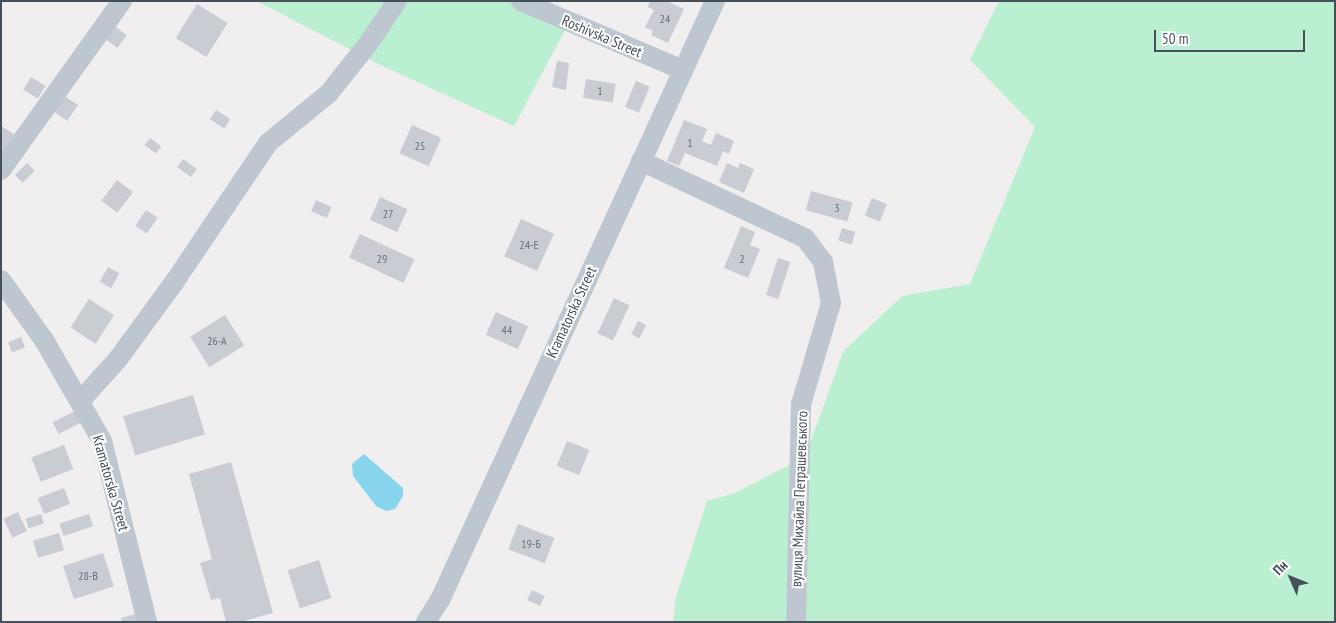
<!DOCTYPE html>
<html>
<head>
<meta charset="utf-8">
<style>
	body { margin:0 }
	#map { position:relative; width:1336px; height:623px; overflow:hidden; background:#f0eeee; font-family:"PT Sans Narrow",sans-serif }
	div>[style] { position:absolute }
	.green>* { inset:0; background:#bbefd1 }
	.water>* { inset:0; background:#87d4ed }
	.building>* { inset:0; background:#caccd3; transform-origin:0 0 }
	.minor>* { height:20px; margin:-10px; padding:0 10px; transform-origin:10px; border-radius:10px; background:#bec7d0 }
	span { translate:-50% -50%; white-space:nowrap; text-align:center; line-height:1.15; -webkit-text-stroke:4px #fff; paint-order:stroke }
	.number-label { font-size:12px; color:#676f79 }
	.number-label span { -webkit-text-stroke-width:0 }
	.street-label { font-size:15px; color:#46505b }
	.frame { position:absolute; inset:0; border:2px solid #46505b; pointer-events:none }
	.north { position:absolute; left:1266px; top:553px; width:50px; height:50px; -webkit-text-stroke:4px #fff; paint-order:stroke; rotate:314deg; font-size:14px; font-weight:700; line-height:20px; text-align:center; color:#46505b }
	.north::after { content:''; display:block; margin:auto; width:18px; height:22px; background:#46505b; clip-path:polygon(50% 0,100% 100%,50% 72%,0 100%) }
	.scale { position:absolute; left:1154px; top:30px; width:151px; height:22px; box-sizing:border-box; border:2px solid #46505b; border-top:0; padding-left:6px; font-size:15px; line-height:18px; white-space:nowrap; color:#46505b; -webkit-text-stroke:4px #fff; paint-order:stroke }
</style>
</head>
<body>
<div id="map">
	<div class="green">
		<div style="clip-path:polygon(257px 1px,540px 1px,572px 17px,514px 126px,376px 63px)"></div>
		<div style="clip-path:polygon(999px 1px,1335px 1px,1335px 622px,673px 622px,676px 597px,707px 501px,735px 493px,805px 457px,843px 352px,902px 296px,970px 284px,1035px 127px,970px 60px)"></div>
	</div>
	<div class="water">
		<div style="clip-path:polygon(364px 454px,403px 488px,403px 496px,395px 509px,386px 511px,376px 506px,353px 476px,352px 464px)"></div>
	</div>
	<div class="building">
		<div style="clip-path:polygon(650px 1px,667px 1px,684px 9px,668px 43px,651px 35px,653px 31px,645px 27px,654px 10px,648px 7px)"></div>
		<div style="left:197px;top:4px;width:36px;height:40px;rotate:32deg"></div>
		<div style="left:113px;top:25px;width:17px;height:16px;rotate:36deg"></div>
		<div style="clip-path:polygon(557px 61px,569px 63px,566px 90px,552px 87px)"></div>
		<div style="left:31px;top:77px;width:17px;height:15px;rotate:31deg"></div>
		<div style="left:586px;top:79px;width:30px;height:19px;rotate:9deg"></div>
		<div style="left:636px;top:81px;width:15px;height:28px;rotate:23deg"></div>
		<div style="left:63px;top:95px;width:18px;height:19px;rotate:34deg"></div>
		<div style="left:216px;top:110px;width:17px;height:11px;rotate:33deg"></div>
		<div style="clip-path:polygon(684px 120px,707px 129px,702px 141px,711px 145px,716px 133px,734px 141px,729px 154px,723px 151px,717px 166px,685px 153px,679px 166px,667px 161px)"></div>
		<div style="left:412px;top:125px;width:32px;height:31px;rotate:24deg"></div>
		<div style="clip-path:polygon(1px 126px,14px 134px,1px 155px)"></div>
		<div style="left:150px;top:138px;width:14px;height:9px;rotate:36deg"></div>
		<div style="left:183px;top:159px;width:17px;height:10px;rotate:36deg"></div>
		<div style="left:27px;top:163px;width:11px;height:17px;rotate:45deg"></div>
		<div style="clip-path:polygon(727px 163px,738px 168px,740px 163px,754px 169px,744px 193px,719px 182px)"></div>
		<div style="left:117px;top:180px;width:20px;height:26px;rotate:37deg"></div>
		<div style="left:811px;top:191px;width:43px;height:20px;rotate:15deg"></div>
		<div style="left:380px;top:197px;width:30px;height:25px;rotate:24deg"></div>
		<div style="left:872px;top:198px;width:16px;height:19px;rotate:22deg"></div>
		<div style="left:316px;top:200px;width:17px;height:12px;rotate:24deg"></div>
		<div style="left:146px;top:210px;width:14px;height:19px;rotate:34deg"></div>
		<div style="left:521px;top:219px;width:36px;height:41px;rotate:24deg"></div>
		<div style="clip-path:polygon(741px 226px,755px 232px,750px 245px,760px 249px,748px 278px,724px 268px)"></div>
		<div style="left:842px;top:228px;width:14px;height:13px;rotate:17deg"></div>
		<div style="left:360px;top:234px;width:60px;height:26px;rotate:25deg"></div>
		<div style="left:778px;top:258px;width:13px;height:39px;rotate:18deg"></div>
		<div style="left:108px;top:267px;width:13px;height:17px;rotate:29deg"></div>
		<div style="left:614px;top:298px;width:17px;height:39px;rotate:25deg"></div>
		<div style="left:89px;top:299px;width:30px;height:34px;rotate:33deg"></div>
		<div style="left:496px;top:312px;width:35px;height:25px;rotate:24deg"></div>
		<div style="left:225px;top:315px;width:36px;height:41px;rotate:58deg"></div>
		<div style="left:638px;top:321px;width:9px;height:15px;rotate:27deg"></div>
		<div style="left:21px;top:337px;width:11px;height:14px;rotate:68deg"></div>
		<div style="left:193px;top:395px;width:41px;height:73px;rotate:73deg"></div>
		<div style="left:75px;top:411px;width:13px;height:25px;rotate:63deg"></div>
		<div style="left:567px;top:441px;width:24px;height:27px;rotate:22deg"></div>
		<div style="left:64px;top:445px;width:26px;height:35px;rotate:69deg"></div>
		<div style="clip-path:polygon(231px 462px,273px 613px,241px 622px,226px 622px,220px 598px,211px 600px,200px 563px,212px 559px,189px 474px)"></div>
		<div style="left:64px;top:488px;width:17px;height:28px;rotate:69deg"></div>
		<div style="left:18px;top:512px;width:21px;height:16px;rotate:65deg"></div>
		<div style="left:41px;top:514px;width:10px;height:16px;rotate:73deg"></div>
		<div style="left:89px;top:514px;width:13px;height:31px;rotate:72deg"></div>
		<div style="left:518px;top:524px;width:39px;height:27px;rotate:21deg"></div>
		<div style="left:59px;top:533px;width:18px;height:27px;rotate:74deg"></div>
		<div style="left:103px;top:553px;width:35px;height:42px;rotate:72deg"></div>
		<div style="left:319px;top:560px;width:40px;height:33px;rotate:72deg"></div>
		<div style="left:532px;top:590px;width:14px;height:11px;rotate:25deg"></div>
		<div style="clip-path:polygon(135px 614px,137px 622px,122px 622px,121px 618px)"></div>
	</div>
	<div class="minor">
		<div style="left:521px;top:1px;width:176px;rotate:23.1deg"></div>
		<div style="left:641px;top:161px;width:181px;rotate:25.2deg"></div>
		<div style="left:805px;top:238px;width:30px;rotate:53deg"></div>
		<div style="left:823px;top:262px;width:42px;rotate:79deg"></div>
		<div style="left:831px;top:303px;width:105px;rotate:106.5deg"></div>
		<div style="left:801px;top:404px;width:218px;rotate:91.3deg"></div>
		<div style="left:1px;top:170px;width:208px;rotate:-54.4deg"></div>
		<div style="left:1px;top:280px;width:74px;rotate:54.4deg"></div>
		<div style="left:44px;top:340px;width:116px;rotate:60.1deg"></div>
		<div style="left:102px;top:441px;width:187px;rotate:76deg"></div>
		<div style="left:81px;top:400px;width:55px;rotate:-47.9deg"></div>
		<div style="left:118px;top:359px;width:97px;rotate:-53.8deg"></div>
		<div style="left:175px;top:281px;width:166px;rotate:-56deg"></div>
		<div style="left:268px;top:143px;width:79px;rotate:-39.3deg"></div>
		<div style="left:329px;top:93px;width:63px;rotate:-51.5deg"></div>
		<div style="left:368px;top:44px;width:52px;rotate:-56deg"></div>
		<div style="left:426px;top:622px;width:26px;rotate:-58deg"></div>
		<div style="left:440px;top:600px;width:659px;rotate:-65.34deg"></div>
	</div>
	<div class="number-label">
		<span style="left:665px;top:19px">24</span>
		<span style="left:600px;top:91px">1</span>
		<span style="left:690px;top:143px">1</span>
		<span style="left:420px;top:146px">25</span>
		<span style="left:837px;top:208px">3</span>
		<span style="left:388px;top:214px">27</span>
		<span style="left:529px;top:245px">24-Е</span>
		<span style="left:382px;top:259px">29</span>
		<span style="left:742px;top:259px">2</span>
		<span style="left:507px;top:330px">44</span>
		<span style="left:217px;top:341px">26-А</span>
		<span style="left:531px;top:544px">19-Б</span>
		<span style="left:88px;top:576px">28-В</span>
	</div>
	<div class="street-label">
		<span style="left:602px;top:36px;rotate:23deg">Roshivska Street</span>
		<span style="left:571px;top:312px;rotate:-65deg">Kramatorska Street</span>
		<span style="left:111px;top:483px;rotate:74deg">Kramatorska Street</span>
		<span style="left:799px;top:499px;rotate:-88deg">вулиця Михайла Петрашевського</span>
	</div>
	<div class="frame"></div>
	<div class="north">Пн</div>
	<div class="scale">50 m</div>
</div>
</body>
</html>
